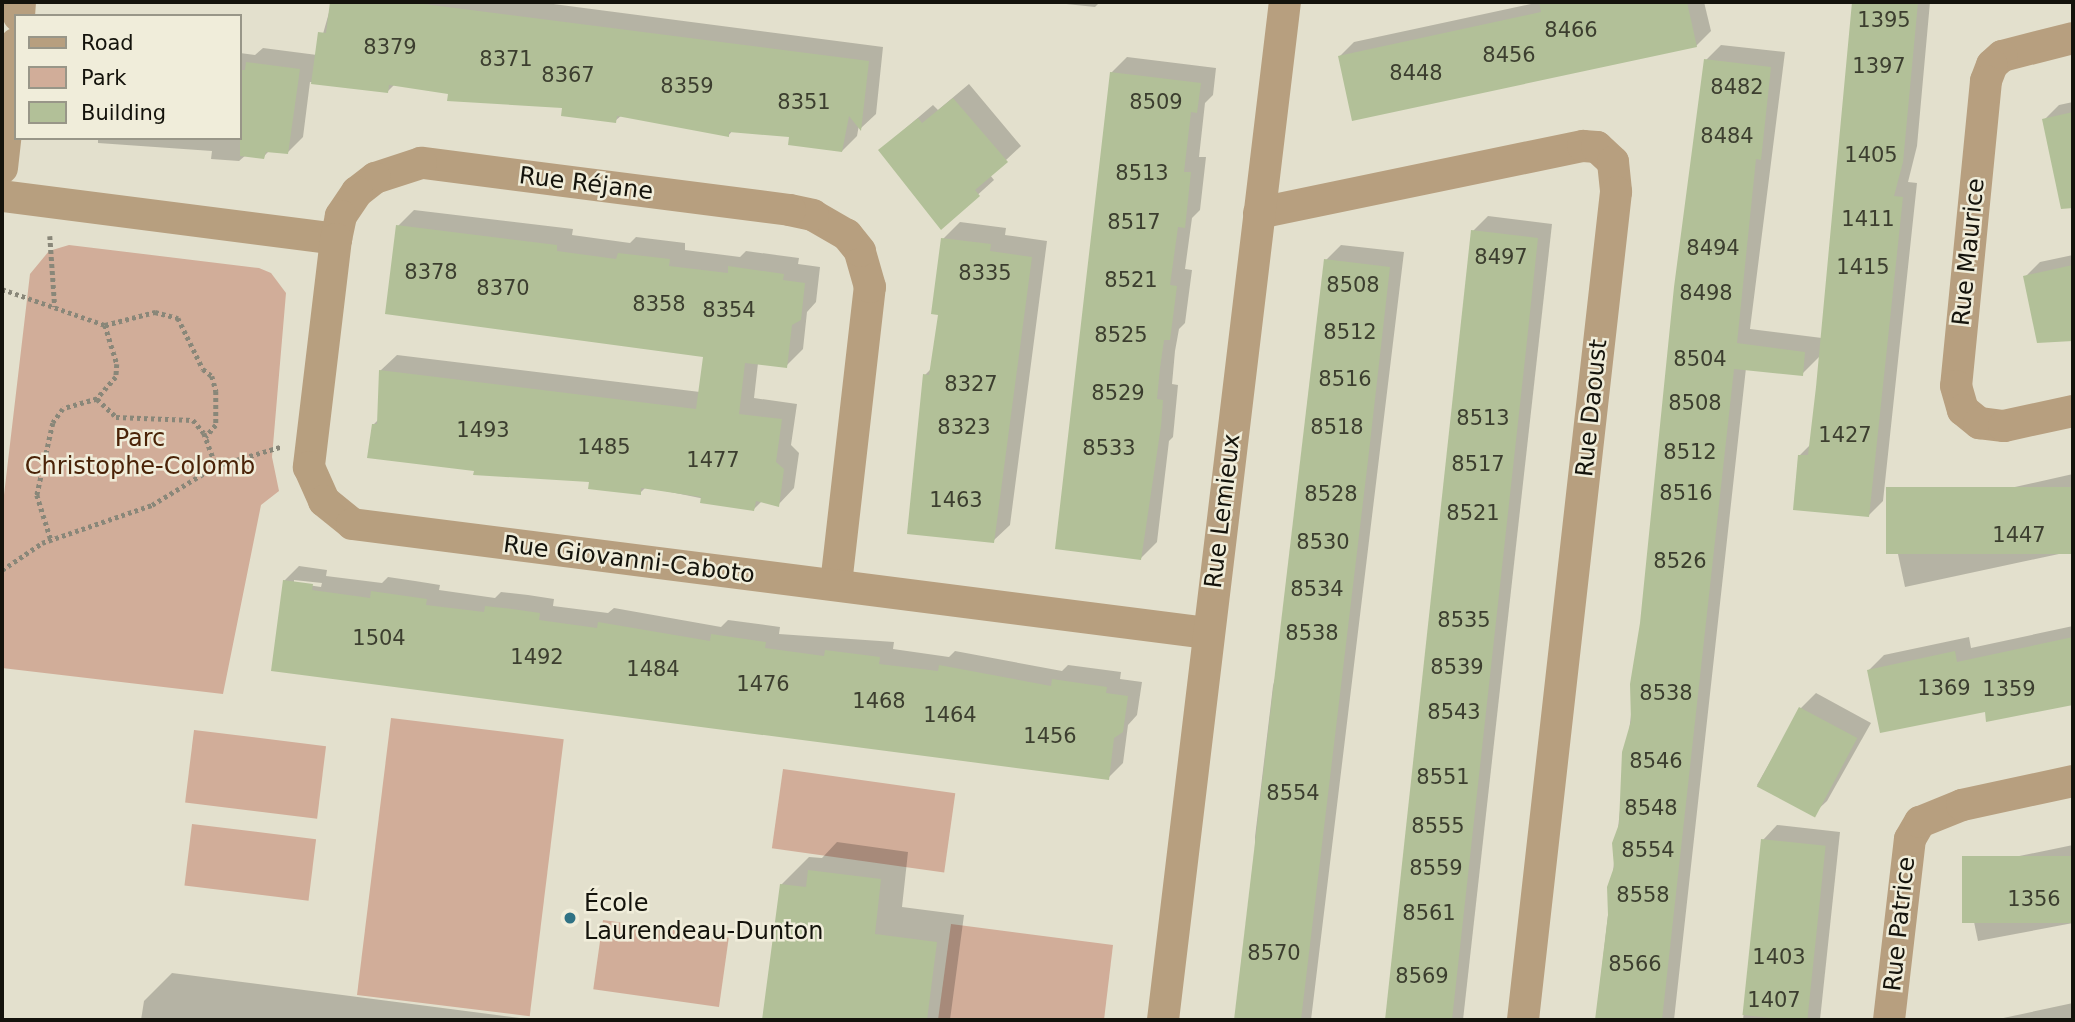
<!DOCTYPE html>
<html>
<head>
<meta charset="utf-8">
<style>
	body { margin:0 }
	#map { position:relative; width:2075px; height:1022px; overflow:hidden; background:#e3e0cd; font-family:"DejaVu Sans",sans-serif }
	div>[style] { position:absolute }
	.green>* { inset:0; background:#d1ad99; transform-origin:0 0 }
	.shadow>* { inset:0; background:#0003 }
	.building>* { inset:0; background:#b2c098; transform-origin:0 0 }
	.path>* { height:4.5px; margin-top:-2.25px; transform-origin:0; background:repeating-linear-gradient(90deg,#898779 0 3.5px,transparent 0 7px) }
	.street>* { height:32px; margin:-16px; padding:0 16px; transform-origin:16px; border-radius:16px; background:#b79f7f }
	.dots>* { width:19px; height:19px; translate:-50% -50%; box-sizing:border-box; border:4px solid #f0edda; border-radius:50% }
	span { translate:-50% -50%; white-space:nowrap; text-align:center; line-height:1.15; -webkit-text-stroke:5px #f0edda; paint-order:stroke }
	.number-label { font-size:21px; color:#3c3e2f }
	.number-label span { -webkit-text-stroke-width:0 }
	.street-label { font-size:24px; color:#14130c }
	.park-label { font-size:24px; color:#4a2308 }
	.poi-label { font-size:24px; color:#14130c }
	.left { translate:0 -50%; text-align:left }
	.frame { position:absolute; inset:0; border:4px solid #14130c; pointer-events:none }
	.legend { position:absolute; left:14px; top:14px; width:228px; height:126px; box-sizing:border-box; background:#f0edda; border:2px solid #989688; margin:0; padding:9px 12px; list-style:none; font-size:21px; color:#14130c }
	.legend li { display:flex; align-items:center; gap:14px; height:35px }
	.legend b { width:35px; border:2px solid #989688 }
</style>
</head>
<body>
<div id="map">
	<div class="green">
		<div style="clip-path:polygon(69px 245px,259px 268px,271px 273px,286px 293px,272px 457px,279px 491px,261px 505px,223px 694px,2px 668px,2px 512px,30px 274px,49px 251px)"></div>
		<div style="left:391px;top:718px;width:174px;height:279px;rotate:7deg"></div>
		<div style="left:194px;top:730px;width:133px;height:73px;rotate:7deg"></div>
		<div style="left:783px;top:769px;width:174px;height:80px;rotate:8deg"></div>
		<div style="left:192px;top:824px;width:125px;height:62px;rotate:7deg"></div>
		<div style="left:603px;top:920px;width:127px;height:70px;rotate:8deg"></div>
		<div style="clip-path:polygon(951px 924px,1113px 945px,1104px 1020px,938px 1020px)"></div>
	</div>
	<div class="shadow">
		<div style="clip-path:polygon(332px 2px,538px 2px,883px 47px,876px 114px,861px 128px,859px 125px,857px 136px,842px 151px,791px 136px,733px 130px,728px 136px,622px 115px,615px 121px,564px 107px,395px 84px,388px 91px,310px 82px,303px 137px,288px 152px,270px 150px,263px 157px,246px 155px,239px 161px,211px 159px,212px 151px,98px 143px,98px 138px,240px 138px,240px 53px,255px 55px,263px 48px,317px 55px)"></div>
		<div style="clip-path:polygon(1047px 2px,1100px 2px,1095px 7px)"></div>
		<div style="clip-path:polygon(1540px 2px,1704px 2px,1711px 31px,1696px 46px,1340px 56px,1354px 42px)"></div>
		<div style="clip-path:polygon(1854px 2px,1930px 2px,1917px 146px,1908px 182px,1917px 183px,1883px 501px,1868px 516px,1800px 455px,1811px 444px,1821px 355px,1802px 374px,1746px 368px,1674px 1020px,1596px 1020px,1706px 60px,1721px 45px,1785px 52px,1750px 329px,1822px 338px)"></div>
		<div style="clip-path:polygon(1127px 57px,1216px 68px,1213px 95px,1205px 103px,1199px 157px,1206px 157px,1200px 210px,1192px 218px,1185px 269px,1192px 270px,1185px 323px,1179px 329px,1175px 351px,1172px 384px,1178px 385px,1173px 437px,1169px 441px,1157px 542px,1141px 558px,1111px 73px)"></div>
		<div style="clip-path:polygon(969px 84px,1021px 146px,990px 175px,994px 180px,941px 228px,880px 150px,933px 105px,938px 110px)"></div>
		<div style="clip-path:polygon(2073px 102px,2073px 178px,2057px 181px,2044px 120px,2059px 105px)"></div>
		<div style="clip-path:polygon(414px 210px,573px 229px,572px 235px,630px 243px,636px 237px,685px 243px,685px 250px,740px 257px,746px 251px,799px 258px,798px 264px,820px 267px,816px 302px,807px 312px,803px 349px,786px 366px,758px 363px,754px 398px,797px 404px,791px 445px,799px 453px,794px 488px,778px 505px,762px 501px,754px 509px,646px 487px,640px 493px,591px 480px,476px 470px,374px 424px,379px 419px,380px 371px,397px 355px,700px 392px,705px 356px,398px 226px)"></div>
		<div style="clip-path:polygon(1488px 216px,1552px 224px,1463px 1020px,1386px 1020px,1473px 231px)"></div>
		<div style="clip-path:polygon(960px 222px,1006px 228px,1005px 235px,1047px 241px,1010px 525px,993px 541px,925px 375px,933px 367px,940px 313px,943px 239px)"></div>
		<div style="clip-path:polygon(1341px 245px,1404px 252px,1311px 1020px,1235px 1020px,1256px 872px,1255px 837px,1273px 686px,1282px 653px,1326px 260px)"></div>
		<div style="clip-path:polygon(2073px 255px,2073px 333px,2039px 341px,2025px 277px,2040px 262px)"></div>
		<div style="clip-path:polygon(2073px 474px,2073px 551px,1905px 587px,1892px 526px,1907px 511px)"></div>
		<div style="clip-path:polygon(evenodd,299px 566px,327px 570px,326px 576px,382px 583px,388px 577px,415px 581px,440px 585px,439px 590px,495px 598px,501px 592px,528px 595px,554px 599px,553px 606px,608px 613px,614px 608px,721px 627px,728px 620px,780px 627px,779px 634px,894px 642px,893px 649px,949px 657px,955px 651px,1062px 671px,1068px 665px,1121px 672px,1120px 679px,1142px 682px,1137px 715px,1128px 725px,1123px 763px,1108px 778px,273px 670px,284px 581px,299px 566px,294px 580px,322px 583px,321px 587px,294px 583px,294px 580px)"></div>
		<div style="clip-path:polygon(2073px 626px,2073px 702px,1988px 720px,1986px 710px,1869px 670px,1884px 655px,1969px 637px,1971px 648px)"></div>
		<div style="clip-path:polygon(1816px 693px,1871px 723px,1827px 801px,1812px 815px,1757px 785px,1801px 708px)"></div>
		<div style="clip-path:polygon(1777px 825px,1840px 832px,1820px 1020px,1743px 1020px,1763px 840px)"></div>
		<div style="clip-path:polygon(837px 842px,908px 852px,902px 907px,964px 915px,950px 1020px,764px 1020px,781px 885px,809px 857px,822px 858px)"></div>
		<div style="clip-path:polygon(2073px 845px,2073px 923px,1978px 941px,1965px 879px,1980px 864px)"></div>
		<div style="clip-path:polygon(172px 973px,528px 1019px,141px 1020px,144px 1001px)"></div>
		<div style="clip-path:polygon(2073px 1003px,2073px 1020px,1994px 1020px)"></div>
	</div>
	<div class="building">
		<div style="clip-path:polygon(330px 2px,408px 2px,869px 61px,861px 131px,849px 116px,842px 152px,788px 145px,789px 137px,729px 132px,729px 137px,617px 116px,616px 123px,561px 116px,562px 108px,447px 101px,448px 94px,389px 85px,388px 93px,311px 84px,318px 32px,326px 33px)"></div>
		<div style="clip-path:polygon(1539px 2px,1687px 2px,1697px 47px,1352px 121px,1338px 56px,1541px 12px)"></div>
		<div style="clip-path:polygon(1852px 2px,1918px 2px,1903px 162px,1894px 196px,1903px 197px,1869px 517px,1793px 510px,1798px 455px,1808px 455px,1816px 387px)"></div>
		<div style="clip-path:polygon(1704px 59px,1771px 67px,1761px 160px,1756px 159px,1737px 343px,1805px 352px,1803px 376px,1734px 369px,1662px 1020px,1595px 1020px,1608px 915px,1607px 887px,1614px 867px,1612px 843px,1619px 824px,1622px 752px,1631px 721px,1630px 684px,1640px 623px,1674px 287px)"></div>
		<div style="clip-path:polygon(246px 62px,300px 69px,288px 154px,266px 152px,264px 159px,240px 156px,240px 70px,245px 70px)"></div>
		<div style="clip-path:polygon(1110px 72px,1201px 83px,1197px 113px,1191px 112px,1184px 172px,1191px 172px,1185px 228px,1178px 227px,1170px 285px,1177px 286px,1170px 340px,1164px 340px,1160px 368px,1157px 399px,1163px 400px,1161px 426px,1141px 560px,1055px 549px)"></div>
		<div style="clip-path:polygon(953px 98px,1008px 162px,975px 190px,980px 196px,941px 230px,878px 150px,918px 118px,922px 123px)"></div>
		<div style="clip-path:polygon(2073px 112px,2073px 208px,2061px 209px,2042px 119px)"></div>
		<div style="clip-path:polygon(396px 225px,557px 245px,557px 251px,616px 259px,618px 253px,670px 259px,669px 266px,728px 273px,728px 266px,784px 274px,783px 280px,805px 283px,801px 320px,792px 325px,787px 368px,745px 363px,739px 414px,782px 419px,776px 462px,784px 469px,779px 507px,756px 501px,754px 511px,700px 503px,701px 497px,641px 488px,641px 495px,605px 491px,588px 489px,589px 482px,473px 475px,474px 471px,367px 458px,372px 424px,377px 424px,379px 370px,696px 409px,703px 357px,385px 314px)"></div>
		<div style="clip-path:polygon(1471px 230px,1538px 238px,1526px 350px,1452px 1020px,1385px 1020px)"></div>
		<div style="clip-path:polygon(941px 238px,991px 244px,990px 251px,1032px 257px,994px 543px,907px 534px,923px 374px,929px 375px,938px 315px,931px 314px)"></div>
		<div style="clip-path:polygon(1324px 259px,1390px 267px,1369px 452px,1301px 1020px,1234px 1020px)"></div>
		<div style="clip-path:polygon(2073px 265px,2073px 341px,2037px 343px,2023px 276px)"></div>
		<div style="left:2073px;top:487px;width:67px;height:187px;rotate:90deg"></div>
		<div style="clip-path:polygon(283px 580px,313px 584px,312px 590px,370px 598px,371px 591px,427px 599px,426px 605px,484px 612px,485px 606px,512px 609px,540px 613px,539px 620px,597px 628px,598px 622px,710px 641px,711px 634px,766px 642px,765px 648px,824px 656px,825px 650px,880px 657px,879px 664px,938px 671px,939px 665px,1051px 686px,1052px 679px,1107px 687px,1106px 693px,1128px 696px,1123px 732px,1114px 738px,1109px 780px,271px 671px)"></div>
		<div style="clip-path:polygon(2073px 637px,2073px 705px,1986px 722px,1985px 712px,1880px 733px,1867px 670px,1955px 651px,1957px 662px)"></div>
		<div style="left:1799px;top:707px;width:66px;height:90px;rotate:28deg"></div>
		<div style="left:1761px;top:839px;width:65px;height:177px;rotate:6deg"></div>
		<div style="left:2073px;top:856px;width:67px;height:111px;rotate:90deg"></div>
		<div style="clip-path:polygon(808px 870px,881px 879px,875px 934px,937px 942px,927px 1020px,762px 1020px,780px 884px,806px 887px)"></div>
	</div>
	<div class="path">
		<div style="left:50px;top:236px;width:71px;rotate:86deg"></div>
		<div style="left:2px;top:289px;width:109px;rotate:19.3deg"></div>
		<div style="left:105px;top:325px;width:41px;rotate:72.9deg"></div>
		<div style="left:117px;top:364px;width:13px;rotate:94deg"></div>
		<div style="left:116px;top:377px;width:29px;rotate:131deg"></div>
		<div style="left:97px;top:399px;width:35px;rotate:164deg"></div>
		<div style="left:63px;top:409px;width:17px;rotate:126deg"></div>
		<div style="left:53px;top:423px;width:74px;rotate:102.5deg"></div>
		<div style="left:37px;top:495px;width:47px;rotate:72.7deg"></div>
		<div style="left:105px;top:325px;width:52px;rotate:-14.6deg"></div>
		<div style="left:155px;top:312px;width:24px;rotate:15deg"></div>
		<div style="left:178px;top:318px;width:57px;rotate:63.9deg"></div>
		<div style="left:203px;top:369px;width:11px;rotate:38deg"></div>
		<div style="left:212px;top:376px;width:16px;rotate:75deg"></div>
		<div style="left:216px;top:391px;width:34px;rotate:90deg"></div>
		<div style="left:216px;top:425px;width:16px;rotate:130deg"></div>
		<div style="left:97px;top:399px;width:26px;rotate:43deg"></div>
		<div style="left:116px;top:417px;width:77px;rotate:2.2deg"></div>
		<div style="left:193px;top:420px;width:17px;rotate:50deg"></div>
		<div style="left:204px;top:433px;width:35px;rotate:70deg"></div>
		<div style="left:2px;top:570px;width:48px;rotate:-34deg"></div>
		<div style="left:42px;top:543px;width:116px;rotate:-19.1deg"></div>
		<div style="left:152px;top:505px;width:75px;rotate:-31.4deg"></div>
		<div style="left:216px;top:466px;width:67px;rotate:-16.5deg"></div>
	</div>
	<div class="street">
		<div style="left:19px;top:16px;width:14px;rotate:-86deg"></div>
		<div style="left:2073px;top:38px;width:73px;rotate:165.8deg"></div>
		<div style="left:2002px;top:56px;width:13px;rotate:138deg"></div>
		<div style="left:1992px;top:65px;width:17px;rotate:111deg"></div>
		<div style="left:1986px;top:81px;width:306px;rotate:95.6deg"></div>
		<div style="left:1956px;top:386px;width:25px;rotate:74deg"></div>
		<div style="left:1963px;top:410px;width:21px;rotate:39deg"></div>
		<div style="left:1979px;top:423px;width:25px;rotate:7deg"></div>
		<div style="left:2004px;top:426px;width:71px;rotate:-12.3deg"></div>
		<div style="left:2px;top:168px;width:125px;rotate:-83.6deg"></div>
		<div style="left:2px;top:196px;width:337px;rotate:7.3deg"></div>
		<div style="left:1259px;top:213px;width:331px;rotate:-11.7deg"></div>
		<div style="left:1583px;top:146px;width:14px;rotate:4deg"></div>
		<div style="left:1597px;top:147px;width:22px;rotate:43deg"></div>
		<div style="left:1613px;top:162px;width:30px;rotate:84deg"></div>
		<div style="left:1616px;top:192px;width:833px;rotate:96.41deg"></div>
		<div style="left:836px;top:584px;width:299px;rotate:-83.5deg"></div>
		<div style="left:870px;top:287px;width:37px;rotate:-106deg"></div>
		<div style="left:860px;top:251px;width:21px;rotate:-129deg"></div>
		<div style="left:847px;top:235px;width:39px;rotate:-150deg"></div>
		<div style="left:813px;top:215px;width:24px;rotate:-168deg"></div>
		<div style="left:790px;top:210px;width:372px;rotate:-172.7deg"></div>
		<div style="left:421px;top:163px;width:48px;rotate:161.9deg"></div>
		<div style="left:375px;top:178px;width:23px;rotate:142deg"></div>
		<div style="left:357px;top:192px;width:29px;rotate:124deg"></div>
		<div style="left:341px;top:216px;width:24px;rotate:102deg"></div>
		<div style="left:336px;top:239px;width:230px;rotate:96.8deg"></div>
		<div style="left:309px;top:467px;width:37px;rotate:66deg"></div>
		<div style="left:324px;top:501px;width:36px;rotate:39deg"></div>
		<div style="left:352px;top:524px;width:863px;rotate:7.26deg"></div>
		<div style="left:1163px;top:1020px;width:1025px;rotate:-83.17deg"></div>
		<div style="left:1889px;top:1020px;width:182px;rotate:-83.4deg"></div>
		<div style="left:1910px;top:839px;width:20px;rotate:-60deg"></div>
		<div style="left:1920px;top:822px;width:45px;rotate:-22deg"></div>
		<div style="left:1962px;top:805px;width:114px;rotate:-12.2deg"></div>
	</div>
	<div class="dots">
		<div style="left:570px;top:918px;background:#307284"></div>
	</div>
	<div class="number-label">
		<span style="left:1884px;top:20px">1395</span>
		<span style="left:1571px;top:30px">8466</span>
		<span style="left:390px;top:47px">8379</span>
		<span style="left:1509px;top:55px">8456</span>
		<span style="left:506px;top:59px">8371</span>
		<span style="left:1879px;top:66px">1397</span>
		<span style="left:1416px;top:73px">8448</span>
		<span style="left:568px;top:75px">8367</span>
		<span style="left:687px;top:86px">8359</span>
		<span style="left:1737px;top:87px">8482</span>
		<span style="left:804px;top:102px">8351</span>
		<span style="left:1156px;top:102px">8509</span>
		<span style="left:1727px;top:136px">8484</span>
		<span style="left:1871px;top:155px">1405</span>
		<span style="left:1142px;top:173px">8513</span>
		<span style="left:1868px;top:219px">1411</span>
		<span style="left:1134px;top:222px">8517</span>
		<span style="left:1713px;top:248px">8494</span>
		<span style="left:1501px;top:257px">8497</span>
		<span style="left:1863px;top:267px">1415</span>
		<span style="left:431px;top:272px">8378</span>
		<span style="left:985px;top:273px">8335</span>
		<span style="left:1131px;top:280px">8521</span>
		<span style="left:1353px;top:285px">8508</span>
		<span style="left:503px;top:288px">8370</span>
		<span style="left:1706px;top:293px">8498</span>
		<span style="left:659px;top:304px">8358</span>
		<span style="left:729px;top:310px">8354</span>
		<span style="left:1350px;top:332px">8512</span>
		<span style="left:1121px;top:335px">8525</span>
		<span style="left:1700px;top:359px">8504</span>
		<span style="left:1345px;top:379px">8516</span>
		<span style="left:971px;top:384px">8327</span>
		<span style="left:1118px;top:393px">8529</span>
		<span style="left:1695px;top:403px">8508</span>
		<span style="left:1483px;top:418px">8513</span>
		<span style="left:964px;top:427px">8323</span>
		<span style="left:1337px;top:427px">8518</span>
		<span style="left:483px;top:430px">1493</span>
		<span style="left:1845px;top:435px">1427</span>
		<span style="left:604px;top:447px">1485</span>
		<span style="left:1109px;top:448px">8533</span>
		<span style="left:1690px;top:452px">8512</span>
		<span style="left:713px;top:460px">1477</span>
		<span style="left:1478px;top:464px">8517</span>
		<span style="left:1686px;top:493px">8516</span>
		<span style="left:1331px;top:494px">8528</span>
		<span style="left:956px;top:500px">1463</span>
		<span style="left:1473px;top:513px">8521</span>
		<span style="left:2019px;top:535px">1447</span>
		<span style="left:1323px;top:542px">8530</span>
		<span style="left:1680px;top:561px">8526</span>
		<span style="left:1317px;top:589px">8534</span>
		<span style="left:1464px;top:620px">8535</span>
		<span style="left:1312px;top:633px">8538</span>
		<span style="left:379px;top:638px">1504</span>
		<span style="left:537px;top:657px">1492</span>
		<span style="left:1457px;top:667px">8539</span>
		<span style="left:653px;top:669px">1484</span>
		<span style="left:763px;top:684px">1476</span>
		<span style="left:1944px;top:688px">1369</span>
		<span style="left:2009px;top:689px">1359</span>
		<span style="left:1666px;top:693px">8538</span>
		<span style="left:879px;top:701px">1468</span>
		<span style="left:1454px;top:712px">8543</span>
		<span style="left:950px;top:715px">1464</span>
		<span style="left:1050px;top:736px">1456</span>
		<span style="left:1656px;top:761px">8546</span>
		<span style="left:1443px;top:777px">8551</span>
		<span style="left:1293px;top:793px">8554</span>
		<span style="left:1651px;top:808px">8548</span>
		<span style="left:1438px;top:826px">8555</span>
		<span style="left:1648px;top:850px">8554</span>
		<span style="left:1436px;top:868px">8559</span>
		<span style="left:1643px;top:895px">8558</span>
		<span style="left:2034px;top:899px">1356</span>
		<span style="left:1429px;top:913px">8561</span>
		<span style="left:1274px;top:953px">8570</span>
		<span style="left:1779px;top:957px">1403</span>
		<span style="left:1635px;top:964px">8566</span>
		<span style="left:1422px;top:976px">8569</span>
		<span style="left:1774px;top:1000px">1407</span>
	</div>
	<div class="street-label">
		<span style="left:586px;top:184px;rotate:7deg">Rue Réjane</span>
		<span style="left:1969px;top:252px;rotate:-84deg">Rue Maurice</span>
		<span style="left:1592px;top:408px;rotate:-84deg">Rue Daoust</span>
		<span style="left:1223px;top:511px;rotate:-83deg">Rue Lemieux</span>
		<span style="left:629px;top:560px;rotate:7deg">Rue Giovanni-Caboto</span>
		<span style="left:1900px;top:924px;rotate:-84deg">Rue Patrice</span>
	</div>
	<div class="park-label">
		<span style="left:140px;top:453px">Parc<br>Christophe-Colomb</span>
	</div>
	<div class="poi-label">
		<span class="left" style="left:584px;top:918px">École<br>Laurendeau-Dunton</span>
	</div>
	<div class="frame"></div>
	<ul class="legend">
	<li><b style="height:9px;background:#b79f7f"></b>Road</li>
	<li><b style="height:19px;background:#d1ad99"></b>Park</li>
	<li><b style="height:19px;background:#b2c098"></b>Building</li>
	</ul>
</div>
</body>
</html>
